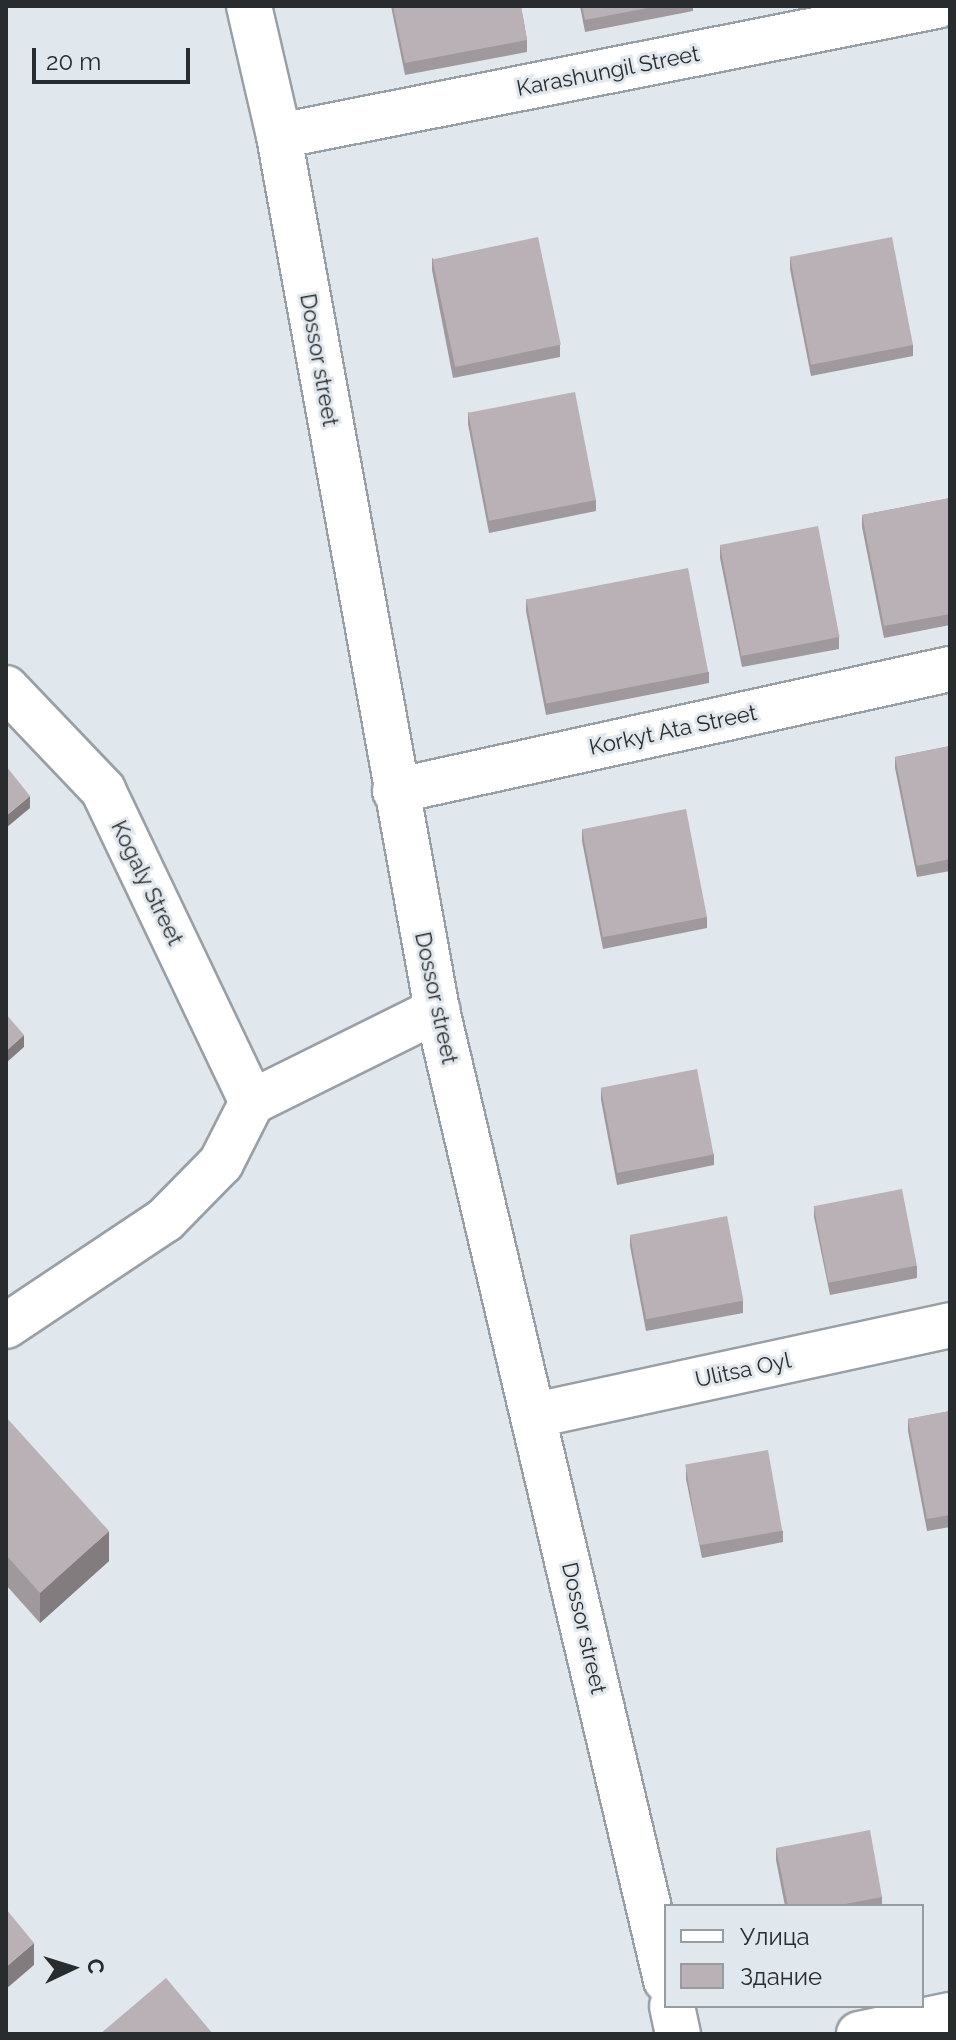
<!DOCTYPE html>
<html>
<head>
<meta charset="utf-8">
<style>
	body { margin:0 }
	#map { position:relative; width:956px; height:2040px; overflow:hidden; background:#e0e7ed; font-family:Raleway,sans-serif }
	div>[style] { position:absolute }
	.roads { filter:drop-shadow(2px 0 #99a0a5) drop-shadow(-2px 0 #99a0a5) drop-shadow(0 2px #99a0a5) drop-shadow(0 -2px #99a0a5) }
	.minor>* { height:44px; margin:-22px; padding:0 22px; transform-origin:22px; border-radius:22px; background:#fff }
	.wall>* { inset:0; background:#9f989d }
	.shaded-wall>* { inset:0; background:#827c7f }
	.building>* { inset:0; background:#b9b1b6; transform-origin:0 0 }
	span { translate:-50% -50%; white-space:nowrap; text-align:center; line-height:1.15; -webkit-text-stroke:6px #e0e7ed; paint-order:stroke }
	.street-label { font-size:22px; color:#292c2e }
	.frame { position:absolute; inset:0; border:8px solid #292c2e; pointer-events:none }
	.legend { position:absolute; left:664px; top:1904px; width:260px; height:104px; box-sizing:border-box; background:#e0e7ed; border:2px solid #979ca1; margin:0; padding:10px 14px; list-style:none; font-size:24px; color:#292c2e }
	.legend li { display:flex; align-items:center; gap:16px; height:40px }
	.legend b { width:40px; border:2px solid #979ca1 }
	.north { position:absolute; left:32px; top:1928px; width:80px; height:80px; -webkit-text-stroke:6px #e0e7ed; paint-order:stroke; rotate:86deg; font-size:22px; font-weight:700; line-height:32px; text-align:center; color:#292c2e }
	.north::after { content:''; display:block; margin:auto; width:28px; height:36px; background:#292c2e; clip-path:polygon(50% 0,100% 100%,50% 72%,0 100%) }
	.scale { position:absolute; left:32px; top:48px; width:158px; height:36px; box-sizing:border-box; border:4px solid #292c2e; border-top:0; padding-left:10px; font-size:24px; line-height:28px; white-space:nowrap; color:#292c2e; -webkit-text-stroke:6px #e0e7ed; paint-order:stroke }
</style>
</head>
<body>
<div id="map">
	<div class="roads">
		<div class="minor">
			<div style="left:249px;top:6px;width:133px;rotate:77deg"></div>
			<div style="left:279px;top:136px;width:888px;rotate:79.75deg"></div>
			<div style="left:437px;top:1010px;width:997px;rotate:76.72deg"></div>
			<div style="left:279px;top:136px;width:671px;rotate:-11.18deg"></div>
			<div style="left:6px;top:688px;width:141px;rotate:46.4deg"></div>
			<div style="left:103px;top:790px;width:346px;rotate:64.5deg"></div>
			<div style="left:395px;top:791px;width:568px;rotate:-12.4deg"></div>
			<div style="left:6px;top:1326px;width:191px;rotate:-33.7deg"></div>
			<div style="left:165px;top:1220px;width:80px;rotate:-45.5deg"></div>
			<div style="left:221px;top:1163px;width:68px;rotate:-63.1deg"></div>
			<div style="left:252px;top:1102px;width:207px;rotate:-26.4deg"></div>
			<div style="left:535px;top:1415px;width:425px;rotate:-12.2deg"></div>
			<div style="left:672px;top:2006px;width:29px;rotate:78deg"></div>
			<div style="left:859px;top:2034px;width:93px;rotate:-11.8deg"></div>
		</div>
	</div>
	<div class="wall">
		<div style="clip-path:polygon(391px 6px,521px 6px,527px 40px,527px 52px,405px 75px)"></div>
		<div style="clip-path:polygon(580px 6px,693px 6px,693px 11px,585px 32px)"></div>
		<div style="clip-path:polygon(790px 257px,913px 345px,913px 356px,811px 376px,790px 269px)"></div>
		<div style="clip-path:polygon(432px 258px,560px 345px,560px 357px,453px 378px,432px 270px)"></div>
		<div style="clip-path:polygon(468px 412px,596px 500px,596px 511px,489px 533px,468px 424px)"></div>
		<div style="clip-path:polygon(950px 498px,950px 625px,884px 638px,862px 527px,862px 515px)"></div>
		<div style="clip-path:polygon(720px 546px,839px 637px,839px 649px,742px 667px,720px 558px)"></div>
		<div style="clip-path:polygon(526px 599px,709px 672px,709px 683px,546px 715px,526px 611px)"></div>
		<div style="clip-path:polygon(950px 746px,950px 871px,917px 877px,895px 768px,895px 757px)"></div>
		<div style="clip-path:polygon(582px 829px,707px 917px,707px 928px,603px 949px,582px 841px)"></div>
		<div style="clip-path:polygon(601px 1088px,714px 1154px,714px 1165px,617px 1185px,601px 1100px)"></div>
		<div style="clip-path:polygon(814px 1206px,917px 1266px,917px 1278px,830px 1295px,814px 1217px)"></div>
		<div style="clip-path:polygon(630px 1235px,743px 1301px,743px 1313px,646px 1331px,630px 1246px)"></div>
		<div style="clip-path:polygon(950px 1411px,950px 1527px,927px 1531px,908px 1431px,908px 1419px)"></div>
		<div style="clip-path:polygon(6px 1417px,109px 1561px,40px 1623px,6px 1585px)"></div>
		<div style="clip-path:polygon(686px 1467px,783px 1531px,783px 1542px,702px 1558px,686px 1479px)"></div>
		<div style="clip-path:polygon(776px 1848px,882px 1897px,882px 1906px,785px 1906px,776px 1860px)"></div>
	</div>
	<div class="shaded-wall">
		<div style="clip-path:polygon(30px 796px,30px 808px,6px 828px,6px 816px)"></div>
		<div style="clip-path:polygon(24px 1035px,24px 1047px,6px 1063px,6px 1051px)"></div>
		<div style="clip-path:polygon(109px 1531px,109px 1561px,40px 1623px,40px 1593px)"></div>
		<div style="clip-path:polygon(34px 1943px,34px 1965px,6px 1989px,6px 1967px)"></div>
	</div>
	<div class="building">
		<div style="clip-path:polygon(393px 6px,521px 6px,527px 40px,405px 63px)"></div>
		<div style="clip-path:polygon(582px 6px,658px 6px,585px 20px)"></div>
		<div style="left:538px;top:237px;width:110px;height:108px;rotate:78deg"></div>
		<div style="left:892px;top:237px;width:110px;height:104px;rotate:79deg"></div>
		<div style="left:575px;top:392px;width:110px;height:109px;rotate:79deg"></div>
		<div style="clip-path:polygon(950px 498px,950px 614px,884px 626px,862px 515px)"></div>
		<div style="left:818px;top:526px;width:113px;height:100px;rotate:79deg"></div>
		<div style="left:688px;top:568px;width:106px;height:165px;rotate:79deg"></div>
		<div style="clip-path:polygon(950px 746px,950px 859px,917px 866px,895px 757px)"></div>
		<div style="clip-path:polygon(6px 766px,30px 796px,6px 816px)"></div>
		<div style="left:686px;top:809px;width:110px;height:106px;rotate:79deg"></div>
		<div style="clip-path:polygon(6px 1014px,24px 1035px,6px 1051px)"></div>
		<div style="left:697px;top:1069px;width:87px;height:98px;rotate:79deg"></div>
		<div style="left:902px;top:1189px;width:78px;height:90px;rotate:79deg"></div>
		<div style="left:727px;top:1216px;width:86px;height:99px;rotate:79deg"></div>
		<div style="clip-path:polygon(950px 1411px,950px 1515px,927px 1519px,908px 1419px)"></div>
		<div style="clip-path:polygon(6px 1417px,109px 1531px,40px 1593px,6px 1555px)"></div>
		<div style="left:768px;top:1450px;width:82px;height:84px;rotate:80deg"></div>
		<div style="clip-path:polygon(870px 1830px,882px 1897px,835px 1906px,788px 1906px,776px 1848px)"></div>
		<div style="clip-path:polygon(6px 1909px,34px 1943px,6px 1967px)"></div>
		<div style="clip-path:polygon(166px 1978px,213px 2034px,100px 2034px)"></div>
	</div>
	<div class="street-label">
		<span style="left:608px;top:71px;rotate:-11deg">Karashungil Street</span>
		<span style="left:319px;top:360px;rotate:80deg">Dossor street</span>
		<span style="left:673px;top:730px;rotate:-12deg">Korkyt Ata Street</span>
		<span style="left:147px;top:883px;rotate:64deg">Kogaly Street</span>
		<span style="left:436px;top:998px;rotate:78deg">Dossor street</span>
		<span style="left:743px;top:1370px;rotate:-12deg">Ulitsa Oyl</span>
		<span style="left:584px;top:1628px;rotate:77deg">Dossor street</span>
	</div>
	<div class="frame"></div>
	<ul class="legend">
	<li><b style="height:10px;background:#fff"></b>Улица</li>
	<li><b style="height:22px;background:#b9b1b6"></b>Здание</li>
	</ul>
	<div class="north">С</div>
	<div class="scale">20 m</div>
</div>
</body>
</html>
